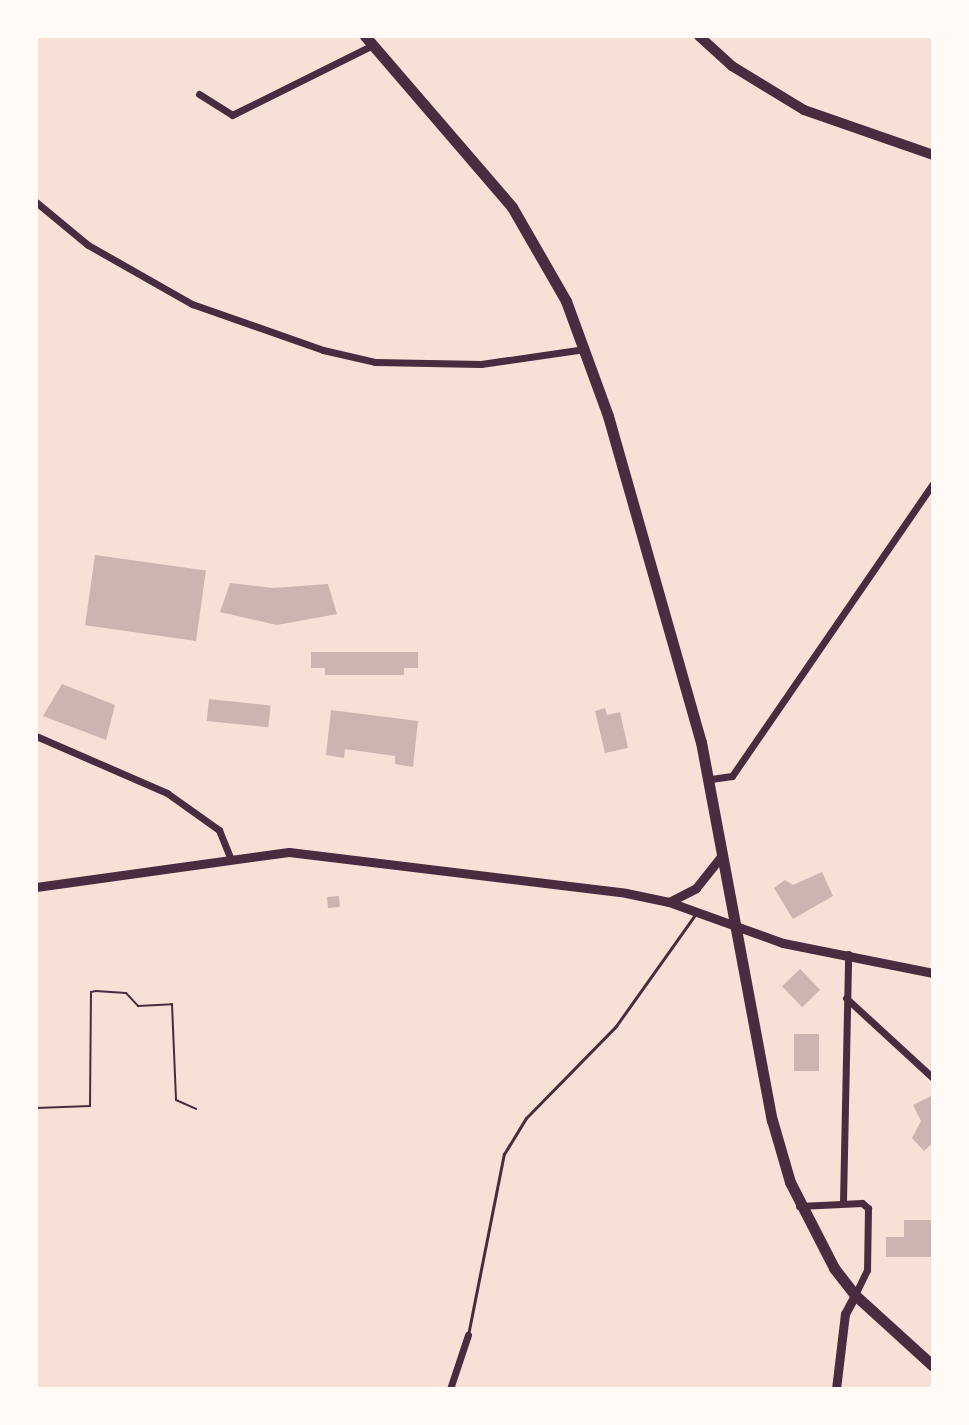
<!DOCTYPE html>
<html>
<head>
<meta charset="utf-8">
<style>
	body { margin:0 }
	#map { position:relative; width:969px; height:1425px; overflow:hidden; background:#f7e1d7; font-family:Overpass,sans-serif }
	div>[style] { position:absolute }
	.building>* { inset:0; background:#ccb4b1; transform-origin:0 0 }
	.path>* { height:2px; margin:-1px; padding:0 1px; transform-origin:1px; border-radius:1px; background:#4a2c40 }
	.service>* { height:3px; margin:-1.5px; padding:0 1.5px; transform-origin:1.5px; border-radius:1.5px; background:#4a2c40 }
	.minor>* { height:7px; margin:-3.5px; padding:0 3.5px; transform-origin:3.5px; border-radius:3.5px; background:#4a2c40 }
	.tertiary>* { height:9px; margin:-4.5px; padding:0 4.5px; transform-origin:4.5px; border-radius:4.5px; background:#4a2c40 }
	.secondary>* { height:10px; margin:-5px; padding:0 5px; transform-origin:5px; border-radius:5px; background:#4a2c40 }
	.primary>* { height:11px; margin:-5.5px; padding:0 5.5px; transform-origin:5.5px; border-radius:5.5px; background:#4a2c40 }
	span { translate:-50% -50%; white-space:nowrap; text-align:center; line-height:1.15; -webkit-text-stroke:7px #fffaf5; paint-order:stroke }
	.frame { position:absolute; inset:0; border:38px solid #fffaf5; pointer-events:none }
</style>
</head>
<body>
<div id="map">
	<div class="building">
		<div style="left:95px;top:555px;width:112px;height:71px;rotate:8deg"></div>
		<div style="clip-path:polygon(230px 583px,273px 588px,328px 584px,337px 614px,277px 625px,220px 612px)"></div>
		<div style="clip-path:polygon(311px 652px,418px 652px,418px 668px,404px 668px,404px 675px,325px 675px,325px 668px,311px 668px)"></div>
		<div style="clip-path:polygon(62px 684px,115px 705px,106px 740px,43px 716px)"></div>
		<div style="left:209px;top:699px;width:62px;height:22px;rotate:6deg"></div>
		<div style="clip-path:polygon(605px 708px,607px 715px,620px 712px,628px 748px,605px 753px,595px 711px)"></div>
		<div style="clip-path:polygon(331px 710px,418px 721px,413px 767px,395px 764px,395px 756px,345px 749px,344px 758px,326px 755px)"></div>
		<div style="clip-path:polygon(822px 872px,833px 896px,793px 919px,774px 888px,785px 880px,793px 885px)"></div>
		<div style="left:339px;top:896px;width:11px;height:12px;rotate:85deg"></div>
		<div style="left:800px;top:969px;width:29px;height:25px;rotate:46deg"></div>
		<div style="left:794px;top:1034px;width:25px;height:37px"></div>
		<div style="clip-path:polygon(933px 1095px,933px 1143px,924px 1151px,912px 1138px,921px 1121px,913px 1105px)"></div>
		<div style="clip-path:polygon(904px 1220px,933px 1220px,933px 1257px,886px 1257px,886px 1237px,904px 1237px)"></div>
	</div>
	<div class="path">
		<div style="left:36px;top:1108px;width:54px;rotate:-2.1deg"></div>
		<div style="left:90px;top:1106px;width:114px;rotate:-89.5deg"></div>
		<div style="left:91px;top:992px;width:5px;rotate:-11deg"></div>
		<div style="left:96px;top:991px;width:30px;rotate:4deg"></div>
		<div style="left:126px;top:993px;width:18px;rotate:47deg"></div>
		<div style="left:138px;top:1006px;width:34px;rotate:-3deg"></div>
		<div style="left:172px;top:1004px;width:96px;rotate:87.6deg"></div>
		<div style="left:176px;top:1100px;width:22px;rotate:24deg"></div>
	</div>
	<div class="service">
		<div style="left:468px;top:1335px;width:185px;rotate:-78.8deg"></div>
		<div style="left:504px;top:1154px;width:42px;rotate:-58.6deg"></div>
		<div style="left:526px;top:1118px;width:129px;rotate:-45.6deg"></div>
		<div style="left:616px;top:1026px;width:136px;rotate:-54.6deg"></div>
	</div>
	<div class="minor">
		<div style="left:199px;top:94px;width:39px;rotate:32deg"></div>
		<div style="left:232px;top:115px;width:157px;rotate:-26.4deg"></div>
		<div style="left:36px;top:202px;width:67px;rotate:39.6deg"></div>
		<div style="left:88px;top:245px;width:120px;rotate:29.6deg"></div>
		<div style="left:192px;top:304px;width:139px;rotate:19.3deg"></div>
		<div style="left:323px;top:350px;width:53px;rotate:13deg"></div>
		<div style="left:375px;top:362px;width:106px;rotate:1.1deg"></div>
		<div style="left:481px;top:364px;width:105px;rotate:-8.2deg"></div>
		<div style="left:36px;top:736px;width:143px;rotate:23.5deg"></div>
		<div style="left:167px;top:793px;width:64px;rotate:35.4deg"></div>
		<div style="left:219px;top:830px;width:29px;rotate:68deg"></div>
		<div style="left:711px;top:779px;width:21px;rotate:-8deg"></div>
		<div style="left:732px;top:776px;width:354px;rotate:-55.5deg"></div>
		<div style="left:846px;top:998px;width:118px;rotate:42.6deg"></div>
		<div style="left:843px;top:1202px;width:248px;rotate:-88.8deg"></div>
		<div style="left:799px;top:1206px;width:63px;rotate:-2.7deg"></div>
		<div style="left:862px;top:1203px;width:8px;rotate:40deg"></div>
		<div style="left:868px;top:1208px;width:62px;rotate:90.9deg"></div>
		<div style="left:867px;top:1270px;width:28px;rotate:116deg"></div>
		<div style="left:450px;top:1389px;width:57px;rotate:-71.6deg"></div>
	</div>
	<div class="tertiary">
		<div style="left:36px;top:887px;width:255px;rotate:-7.9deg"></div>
		<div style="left:289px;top:852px;width:339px;rotate:6.9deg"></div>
		<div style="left:626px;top:893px;width:44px;rotate:11.8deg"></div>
		<div style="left:669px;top:902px;width:121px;rotate:19.8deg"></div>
		<div style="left:783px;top:943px;width:153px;rotate:11.3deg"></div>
		<div style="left:669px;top:902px;width:30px;rotate:-27deg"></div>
		<div style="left:696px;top:888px;width:43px;rotate:-51.5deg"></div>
		<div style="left:836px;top:1389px;width:76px;rotate:-83.2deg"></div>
		<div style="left:845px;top:1314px;width:21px;rotate:-62deg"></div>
	</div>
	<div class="secondary">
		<div style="left:699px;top:36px;width:45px;rotate:42.3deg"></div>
		<div style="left:732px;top:66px;width:84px;rotate:31.4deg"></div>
		<div style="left:804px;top:110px;width:137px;rotate:19.2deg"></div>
	</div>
	<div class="primary">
		<div style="left:365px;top:36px;width:225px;rotate:49.3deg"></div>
		<div style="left:512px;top:207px;width:108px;rotate:60.1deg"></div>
		<div style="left:566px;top:301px;width:122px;rotate:69.9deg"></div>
		<div style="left:608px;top:416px;width:339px;rotate:74.1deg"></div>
		<div style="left:701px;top:742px;width:385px;rotate:79.4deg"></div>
		<div style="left:772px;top:1120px;width:65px;rotate:73.8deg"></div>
		<div style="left:790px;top:1182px;width:97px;rotate:62.9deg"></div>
		<div style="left:834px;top:1268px;width:34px;rotate:52deg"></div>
		<div style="left:855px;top:1295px;width:105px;rotate:42.3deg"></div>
	</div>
	<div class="frame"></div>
</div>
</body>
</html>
